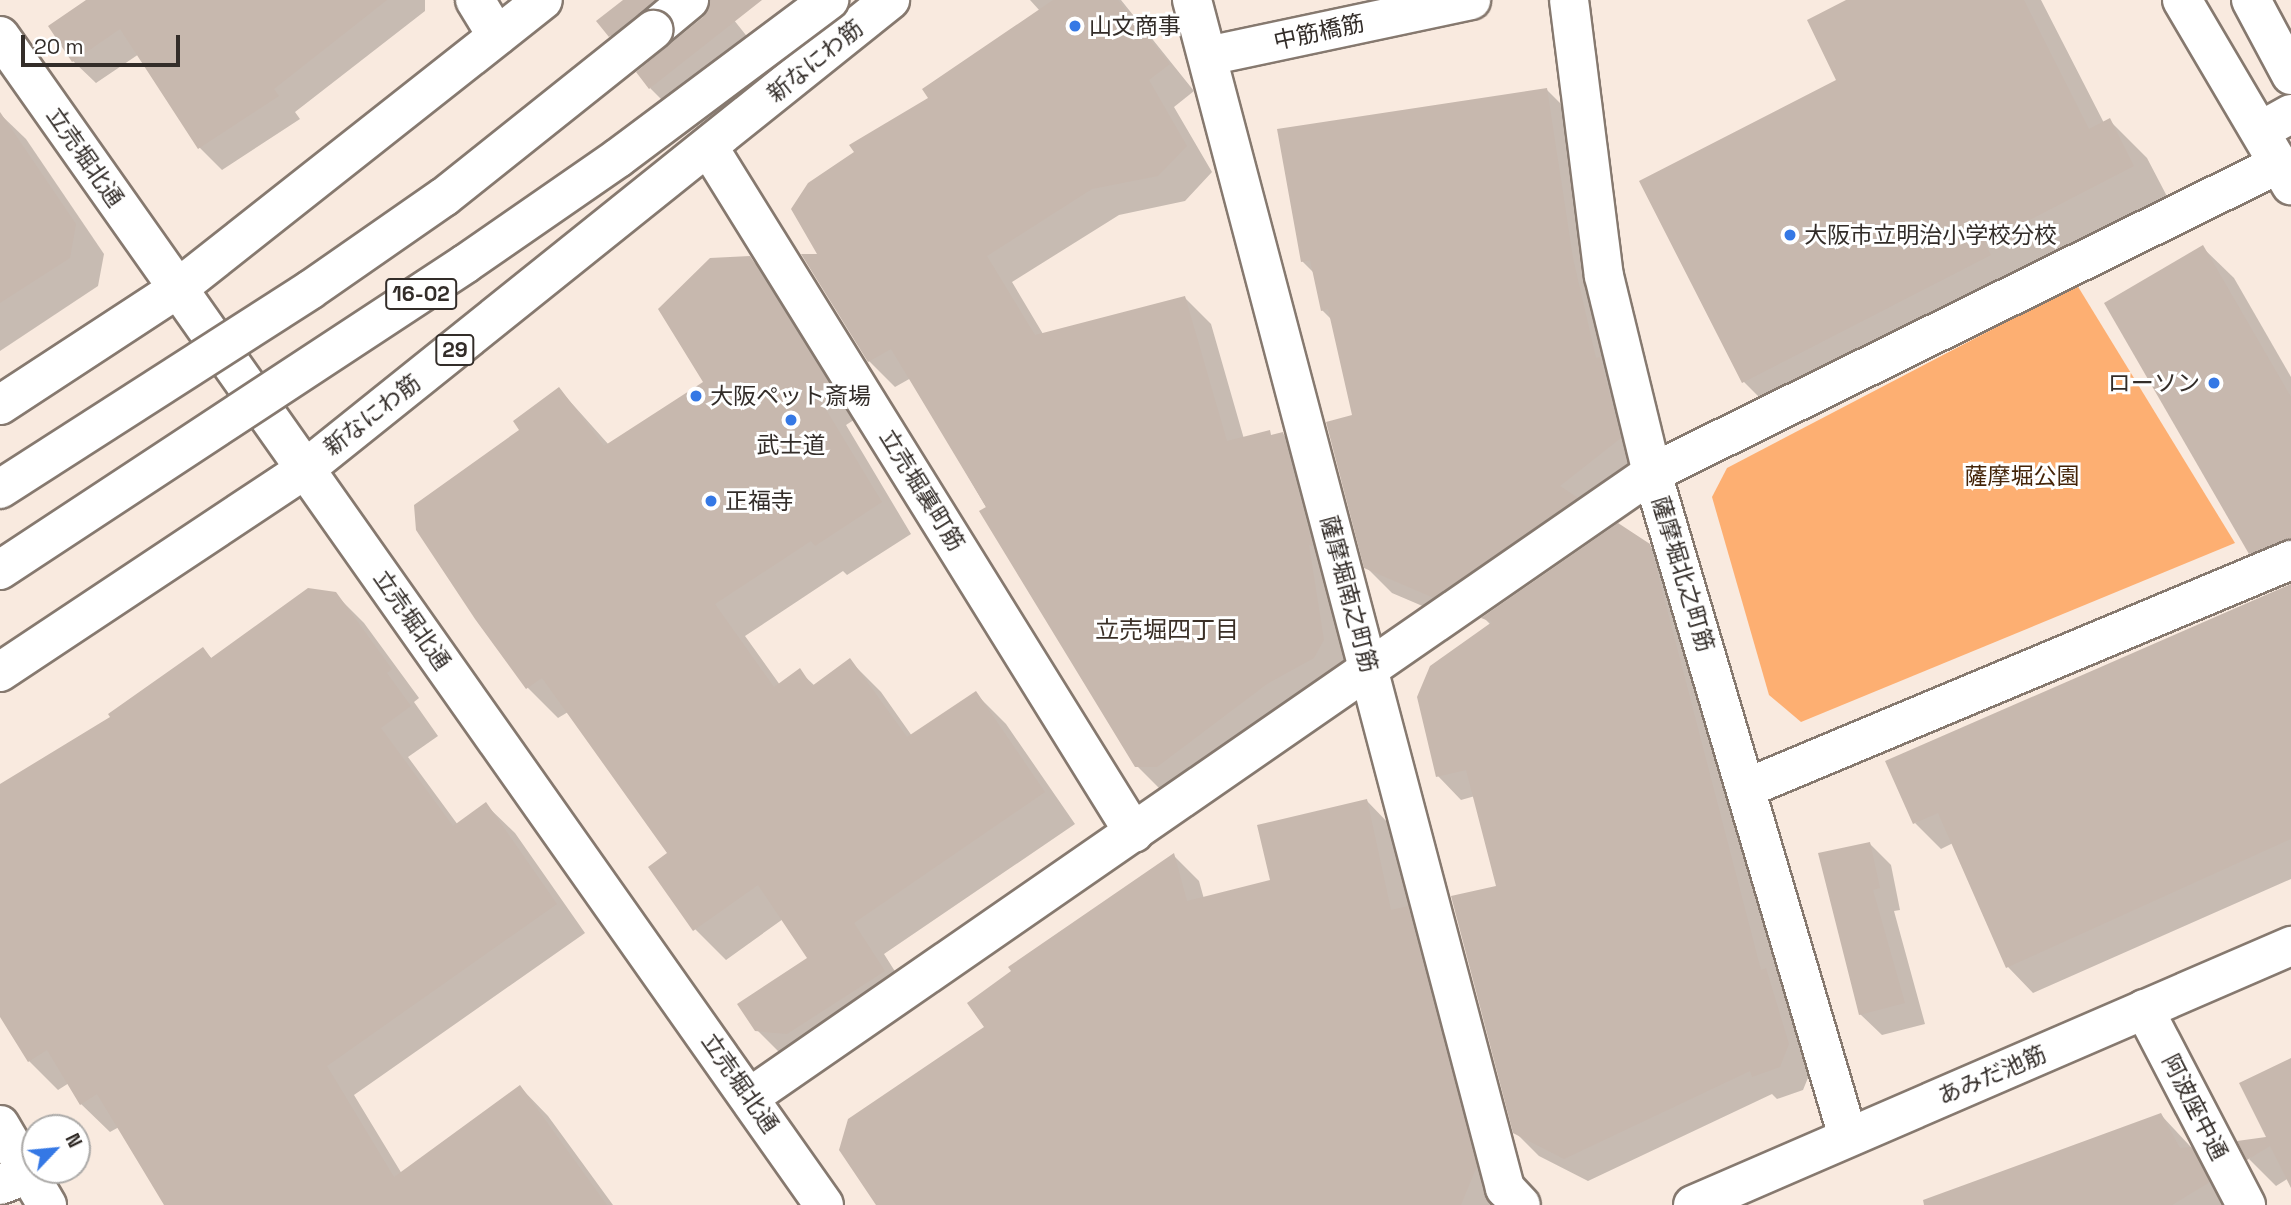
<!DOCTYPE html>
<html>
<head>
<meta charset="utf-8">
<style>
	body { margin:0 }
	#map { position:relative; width:2291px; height:1205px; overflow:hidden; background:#f9eadf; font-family:"Space Grotesk","Noto Sans JP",sans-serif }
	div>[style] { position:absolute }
	.green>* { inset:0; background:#fdaf72 }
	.shadow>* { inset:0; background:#0003 }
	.building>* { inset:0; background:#c7b8ae }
	.roads { filter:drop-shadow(2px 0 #86796f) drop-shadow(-2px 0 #86796f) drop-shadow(0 2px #86796f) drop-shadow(0 -2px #86796f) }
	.street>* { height:38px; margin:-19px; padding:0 19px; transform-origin:19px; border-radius:19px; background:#fff }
	.secondary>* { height:38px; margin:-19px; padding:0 19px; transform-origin:19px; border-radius:19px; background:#fff }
	.primary>* { height:38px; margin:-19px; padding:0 19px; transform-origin:19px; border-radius:19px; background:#fff }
	.highway>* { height:38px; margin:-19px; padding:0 19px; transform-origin:19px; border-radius:19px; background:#fff }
	.bridges { filter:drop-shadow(2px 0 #86796f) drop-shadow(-2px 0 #86796f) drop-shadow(0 2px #86796f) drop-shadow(0 -2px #86796f) }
	.highway-bridge>* { height:38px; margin:-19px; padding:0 19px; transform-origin:19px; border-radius:19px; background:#fff }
	.dots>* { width:19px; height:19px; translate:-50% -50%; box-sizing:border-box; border:4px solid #fff; border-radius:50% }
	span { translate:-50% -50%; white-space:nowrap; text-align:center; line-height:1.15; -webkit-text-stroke:6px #fff; paint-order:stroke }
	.shield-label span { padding:2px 5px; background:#fff; border:2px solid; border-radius:5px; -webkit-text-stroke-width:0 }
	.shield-label { font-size:21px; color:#332d29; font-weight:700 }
	.poi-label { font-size:23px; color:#332d29 }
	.left { translate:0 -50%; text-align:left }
	.right { translate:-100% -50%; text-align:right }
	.street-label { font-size:23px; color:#332d29 }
	.park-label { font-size:23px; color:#442408 }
	.neighbourhood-label { font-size:24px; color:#3b3027 }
	.north { position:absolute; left:21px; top:1114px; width:70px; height:70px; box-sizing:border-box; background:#fff; border:2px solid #adaba9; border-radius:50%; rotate:64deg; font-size:19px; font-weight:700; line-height:28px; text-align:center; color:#332d29 }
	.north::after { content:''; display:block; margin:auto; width:24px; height:32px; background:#3578e5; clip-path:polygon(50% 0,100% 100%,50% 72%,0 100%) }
	.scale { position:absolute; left:21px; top:35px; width:159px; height:32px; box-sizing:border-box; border:4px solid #332d29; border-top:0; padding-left:9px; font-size:21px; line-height:24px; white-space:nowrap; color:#332d29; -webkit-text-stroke:5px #fff; paint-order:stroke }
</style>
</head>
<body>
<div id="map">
	<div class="green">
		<div style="clip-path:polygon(2077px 285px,2235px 543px,1801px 722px,1769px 695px,1712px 497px,1727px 468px)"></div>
	</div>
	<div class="shadow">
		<div style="clip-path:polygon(89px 0,425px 0,425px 11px,295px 112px,300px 119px,222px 170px,199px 147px,139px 54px,96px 83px,73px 61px)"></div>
		<div style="clip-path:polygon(625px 0,706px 0,631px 58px,598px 21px)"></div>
		<div style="clip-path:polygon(711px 0,718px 0,753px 44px,671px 109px,650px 88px,705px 17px)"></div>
		<div style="clip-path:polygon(1030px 0,1121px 0,1194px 91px,1174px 107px,1212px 172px,1185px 201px,1119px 215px,1012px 282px,1043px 334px,1185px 298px,1211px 324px,1244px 439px,1283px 434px,1309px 460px,1349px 666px,1163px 792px,1136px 765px,911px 378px,895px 387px,869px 361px,820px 255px,930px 99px,1040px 11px)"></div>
		<div style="clip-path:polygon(1850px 0,2041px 0,2104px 123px,2109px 120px,2147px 158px,2171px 204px,1782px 420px,1744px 382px,1641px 182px,1838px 81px)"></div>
		<div style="clip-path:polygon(1547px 90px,1572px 115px,1645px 464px,1460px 622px,1392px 593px,1366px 567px,1354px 417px,1332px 320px,1322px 310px,1314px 273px,1302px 261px)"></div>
		<div style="clip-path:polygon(0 114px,26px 139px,104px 254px,98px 286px,0 351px)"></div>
		<div style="clip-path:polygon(2203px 248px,2234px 278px,2291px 377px,2291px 579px,2281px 584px,2250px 553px)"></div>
		<div style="clip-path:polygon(750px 258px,781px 289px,860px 416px,846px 425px,911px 534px,847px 575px,843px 571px,745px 636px,780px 685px,799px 671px,815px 686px,850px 661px,881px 692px,912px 736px,975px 693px,1006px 724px,1075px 824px,884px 954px,915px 1003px,788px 1061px,756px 1029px,810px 958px,783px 919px,726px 960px,695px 929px,669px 854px,568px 712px,558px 718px,528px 688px,522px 430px,559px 389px,609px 445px,705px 382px)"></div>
		<div style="clip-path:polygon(1649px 545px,1672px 569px,1781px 985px,1789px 993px,1812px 1068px,1803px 1090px,1777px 1099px,1772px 1094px,1588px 1181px,1539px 1156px,1515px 1132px,1499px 887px,1475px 796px,1461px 800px,1438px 776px,1491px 625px,1484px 618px)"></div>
		<div style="clip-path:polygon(335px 594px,364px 623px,419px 698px,414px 702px,438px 736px,408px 757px,458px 825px,486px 805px,515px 833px,585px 933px,354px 1095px,402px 1174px,520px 1087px,548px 1116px,613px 1205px,166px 1205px,119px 1127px,110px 1132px,81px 1104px,69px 1083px,58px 1090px,29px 1061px,0 1014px,0 786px,112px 718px,203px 649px,212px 659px)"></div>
		<div style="clip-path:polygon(2291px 598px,2291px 879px,2033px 993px,2008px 967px,1953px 843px,1941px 849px,1915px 823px)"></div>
		<div style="clip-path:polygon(1367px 801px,1392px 827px,1410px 911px,1433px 934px,1496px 1205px,878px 1205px,986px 1027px,1174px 856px,1199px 881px,1204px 899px,1272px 881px)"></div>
		<div style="clip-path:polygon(1870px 844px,1891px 865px,1900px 910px,1894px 911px,1925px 1024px,1882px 1035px,1860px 1014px)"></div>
		<div style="clip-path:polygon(2291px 1060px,2291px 1183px,2289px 1178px,2276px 1186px,2249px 1159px,2268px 1138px)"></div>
		<div style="clip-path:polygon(2161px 1115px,2216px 1174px,2232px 1205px,1933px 1205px)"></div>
	</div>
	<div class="building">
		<div style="clip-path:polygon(86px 0,387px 0,274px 89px,279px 96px,198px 149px,120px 29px,72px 62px,48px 26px)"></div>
		<div style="clip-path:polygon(623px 0,655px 0,609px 37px,596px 21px)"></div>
		<div style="clip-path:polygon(710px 0,762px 0,649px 89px,636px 72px,703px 17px)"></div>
		<div style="clip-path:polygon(1053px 0,1118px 0,1170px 64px,1149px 80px,1187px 146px,1158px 176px,1092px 189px,987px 256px,1035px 335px,1185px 296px,1227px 441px,1270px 430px,1271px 435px,1283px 432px,1313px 547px,1309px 545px,1324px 640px,1314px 658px,1267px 684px,1157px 767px,1135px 767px,979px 511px,986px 507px,891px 349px,868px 362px,801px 254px,817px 254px,791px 209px,808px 183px,854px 152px,849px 145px,928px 98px,922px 89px)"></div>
		<div style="clip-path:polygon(1846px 0,2024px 0,2089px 129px,2110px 118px,2134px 166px,1985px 243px,1991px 255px,1742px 383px,1639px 181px,1836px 80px,1807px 20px)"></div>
		<div style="clip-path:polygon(1547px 88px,1573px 258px,1596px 358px,1600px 357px,1621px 438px,1560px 486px,1578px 498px,1434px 598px,1364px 568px,1326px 422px,1352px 415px,1328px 309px,1321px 311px,1310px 260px,1301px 262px,1277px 129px)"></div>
		<div style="clip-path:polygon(0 112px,76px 224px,70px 258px,0 303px)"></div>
		<div style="clip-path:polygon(2203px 245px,2291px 397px,2291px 539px,2249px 554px,2104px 303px)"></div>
		<div style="clip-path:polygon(750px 256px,830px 385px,816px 393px,882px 502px,815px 546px,811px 541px,715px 604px,774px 687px,800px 668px,812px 686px,850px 658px,907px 737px,976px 691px,1045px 792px,854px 923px,885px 971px,787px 1034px,755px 1031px,737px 1004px,807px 958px,758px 885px,693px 931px,648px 867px,667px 853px,542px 678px,526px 689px,475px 619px,416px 530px,414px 505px,519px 430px,513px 421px,559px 387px,604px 446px,703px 382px,658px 309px,710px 258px)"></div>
		<div style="clip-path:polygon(1618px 523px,1650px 544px,1761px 970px,1766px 968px,1789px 1044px,1780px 1067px,1752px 1077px,1750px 1071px,1564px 1159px,1513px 1133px,1451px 896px,1496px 886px,1466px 770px,1436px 777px,1417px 697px,1430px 666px,1492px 622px,1481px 618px)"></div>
		<div style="clip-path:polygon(2291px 584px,2291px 839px,2006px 968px,1938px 813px,1913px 824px,1885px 761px)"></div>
		<div style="clip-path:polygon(308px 588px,336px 592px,392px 669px,387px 673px,411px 706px,381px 728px,453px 826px,486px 802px,557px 904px,327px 1066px,394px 1177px,520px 1085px,607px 1205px,164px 1205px,97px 1094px,80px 1105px,47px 1050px,28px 1062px,0 1017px,0 784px,110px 717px,108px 714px,203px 647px,211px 658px)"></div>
		<div style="clip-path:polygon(1367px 799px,1391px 910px,1408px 906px,1477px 1166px,1461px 1205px,876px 1205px,839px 1150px,848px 1119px,984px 1027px,967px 1003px,1011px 971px,1008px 967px,1174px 853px,1187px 901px,1270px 880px,1257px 825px)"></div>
		<div style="clip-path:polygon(1870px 842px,1880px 888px,1873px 890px,1905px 1003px,1859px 1015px,1818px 853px)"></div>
		<div style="clip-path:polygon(2291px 1058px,2291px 1188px,2270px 1146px,2247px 1160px,2237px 1141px,2266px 1137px,2239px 1083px)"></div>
		<div style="clip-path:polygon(2161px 1113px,2180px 1148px,2191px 1147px,2210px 1182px,2172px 1205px,1924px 1205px,1923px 1200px)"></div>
	</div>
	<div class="roads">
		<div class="street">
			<div style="left:1569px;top:0;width:278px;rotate:82.8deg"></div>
			<div style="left:1604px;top:276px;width:203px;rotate:76.3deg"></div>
			<div style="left:1652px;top:473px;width:692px;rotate:73.55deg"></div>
			<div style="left:2182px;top:0;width:215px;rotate:59.5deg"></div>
			<div style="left:1208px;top:56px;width:269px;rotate:-12deg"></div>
			<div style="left:2260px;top:131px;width:35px;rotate:-29deg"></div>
			<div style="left:709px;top:148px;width:806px;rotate:58.18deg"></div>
			<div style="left:1749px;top:787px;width:588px;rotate:-22.72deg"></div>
			<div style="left:2144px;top:1009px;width:221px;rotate:62.5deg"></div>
			<div style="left:750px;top:1097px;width:1097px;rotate:-34.68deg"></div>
			<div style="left:1652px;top:473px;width:699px;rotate:-26.24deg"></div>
			<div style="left:0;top:1185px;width:30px;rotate:-21deg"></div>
		</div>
		<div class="secondary">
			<div style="left:475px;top:0;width:42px;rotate:58.6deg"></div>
			<div style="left:1192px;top:0;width:1229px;rotate:75.24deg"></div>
			<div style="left:1505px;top:1188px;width:23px;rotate:47deg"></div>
			<div style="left:0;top:36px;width:1430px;rotate:54.82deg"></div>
			<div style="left:0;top:1125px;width:93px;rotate:59.6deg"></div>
			<div style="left:1693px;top:1205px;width:652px;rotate:-23.42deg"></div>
		</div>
		<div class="primary">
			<div style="left:0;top:405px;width:212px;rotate:-33.2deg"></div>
			<div style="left:177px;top:289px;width:466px;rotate:-38.3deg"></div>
			<div style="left:0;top:672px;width:366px;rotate:-33.6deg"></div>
			<div style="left:305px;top:469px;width:750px;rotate:-38.72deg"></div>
		</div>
		<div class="highway">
			<div style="left:2251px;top:0;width:85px;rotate:61.9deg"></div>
			<div style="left:653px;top:30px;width:47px;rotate:-39.8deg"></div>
		</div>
	</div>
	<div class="bridges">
		<div class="highway-bridge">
			<div style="left:0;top:489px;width:368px;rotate:-32.7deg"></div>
			<div style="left:310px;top:290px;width:163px;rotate:-34.8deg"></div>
			<div style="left:444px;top:197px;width:268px;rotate:-38.6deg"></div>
			<div style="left:0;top:570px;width:557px;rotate:-33.35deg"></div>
			<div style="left:465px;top:264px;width:186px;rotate:-34.7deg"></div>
			<div style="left:618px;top:158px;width:264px;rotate:-36.8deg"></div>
		</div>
	</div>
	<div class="dots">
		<div style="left:1075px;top:26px;background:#3578e5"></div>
		<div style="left:1790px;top:235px;background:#3578e5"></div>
		<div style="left:2214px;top:383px;background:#3578e5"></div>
		<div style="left:696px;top:396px;background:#3578e5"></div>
		<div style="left:791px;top:420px;background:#3578e5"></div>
		<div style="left:711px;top:501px;background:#3578e5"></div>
	</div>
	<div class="shield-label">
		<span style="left:421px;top:294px">16-02</span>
		<span style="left:455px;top:350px">29</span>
	</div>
	<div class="poi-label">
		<span class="left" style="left:1089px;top:26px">山文商事</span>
		<span class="left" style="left:1804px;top:235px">大阪市立明治小学校分校</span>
		<span class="right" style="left:2200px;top:383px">ローソン</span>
		<span class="left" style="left:710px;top:396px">大阪ペット斎場</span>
		<span style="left:791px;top:445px">武士道</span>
		<span class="left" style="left:725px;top:501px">正福寺</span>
	</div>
	<div class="street-label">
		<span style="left:1319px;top:32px;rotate:-12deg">中筋橋筋</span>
		<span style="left:815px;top:61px;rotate:-39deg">新なにわ筋</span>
		<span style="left:85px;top:157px;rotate:55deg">立売堀北通</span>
		<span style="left:372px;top:415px;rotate:-38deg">新なにわ筋</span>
		<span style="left:922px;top:490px;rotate:58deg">立売堀裏町筋</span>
		<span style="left:1683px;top:574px;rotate:73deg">薩摩堀北之町筋</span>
		<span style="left:1349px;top:594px;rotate:75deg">薩摩堀南之町筋</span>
		<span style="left:412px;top:620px;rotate:55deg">立売堀北通</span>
		<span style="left:1992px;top:1075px;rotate:-23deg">あみだ池筋</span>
		<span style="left:740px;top:1083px;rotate:55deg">立売堀北通</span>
		<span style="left:2195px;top:1107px;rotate:63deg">阿波座中通</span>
	</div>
	<div class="park-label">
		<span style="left:2022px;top:476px">薩摩堀公園</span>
	</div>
	<div class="neighbourhood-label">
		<span style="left:1167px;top:630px">立売堀四丁目</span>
	</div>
	<div class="north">N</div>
	<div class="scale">20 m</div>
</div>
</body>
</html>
